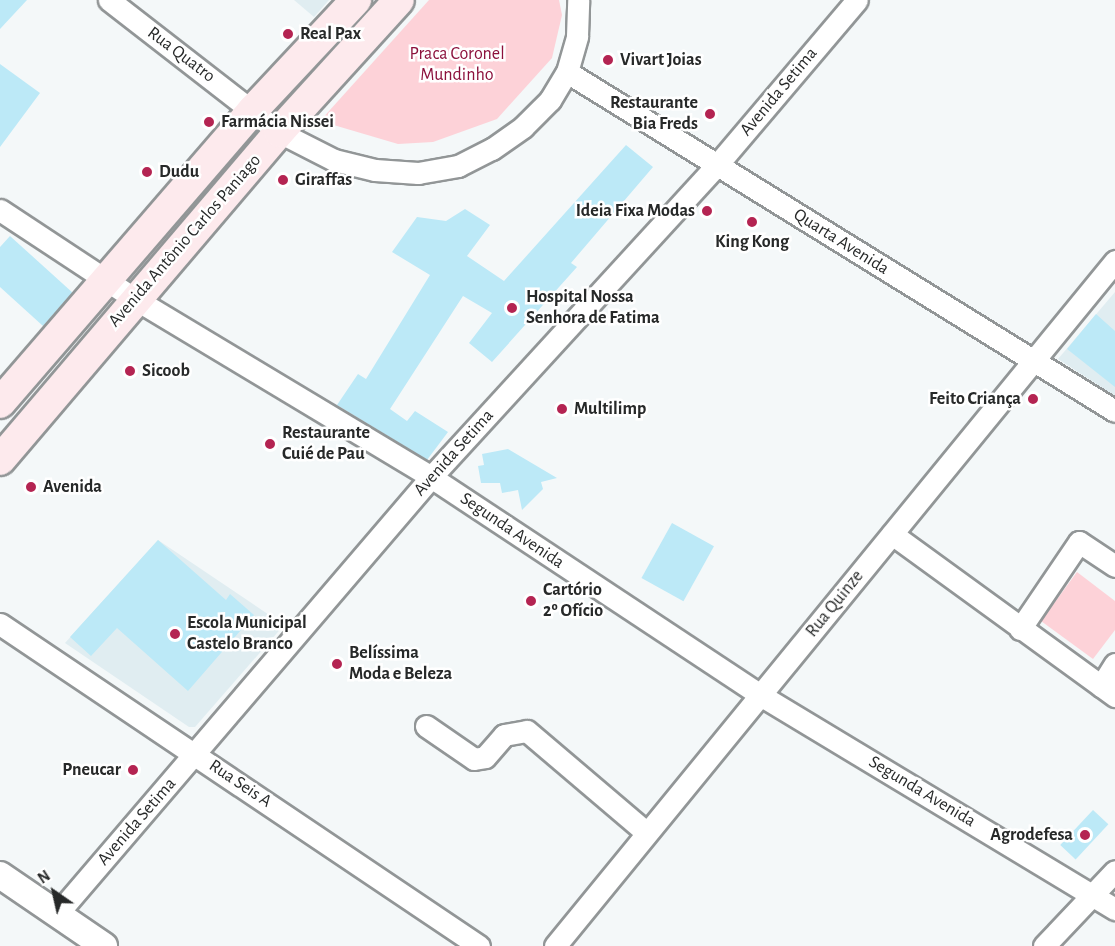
<!DOCTYPE html>
<html>
<head>
<meta charset="utf-8">
<style>
	body { margin:0 }
	#map { position:relative; width:1115px; height:946px; overflow:hidden; background:#f4f8f9; font-family:"Alegreya Sans",sans-serif }
	div>[style] { position:absolute }
	.built>* { inset:0; background:#e0edf1 }
	.green>* { inset:0; background:#fdd2d8 }
	.building>* { inset:0; background:#bce9f7; transform-origin:0 0 }
	.roads { filter:drop-shadow(2px 0 #929697) drop-shadow(-2px 0 #929697) drop-shadow(0 2px #929697) drop-shadow(0 -2px #929697) }
	.minor>* { height:21px; margin:-10.5px; padding:0 10.5px; transform-origin:10.5px; border-radius:10.5px; background:#fff }
	.tertiary>* { height:26px; margin:-13px; padding:0 13px; transform-origin:13px; border-radius:13px; background:#fff }
	.secondary>* { height:30px; margin:-15px; padding:0 15px; transform-origin:15px; border-radius:15px; background:#fdeaed }
	.dots>* { width:16px; height:16px; translate:-50% -50%; box-sizing:border-box; border:3px solid #fff; border-radius:50% }
	span { translate:-50% -50%; white-space:nowrap; text-align:center; line-height:1.15; -webkit-text-stroke:5px #fff; paint-order:stroke }
	.poi-label { font-size:18px; color:#272929; font-weight:700 }
	.left { translate:0 -50%; text-align:left }
	.right { translate:-100% -50%; text-align:right }
	.street-label { font-size:18px; color:#272929 }
	.park-label { font-size:18px; color:#8c113c }
	.north { position:absolute; left:24px; top:862px; width:60px; height:60px; -webkit-text-stroke:4px #fff; paint-order:stroke; rotate:326deg; font-size:16px; font-weight:700; line-height:24px; text-align:center; color:#272929 }
	.north::after { content:''; display:block; margin:auto; width:21px; height:27px; background:#272929; clip-path:polygon(50% 0,100% 100%,50% 72%,0 100%) }
</style>
</head>
<body>
<div id="map">
	<div class="built">
		<div style="clip-path:polygon(294px 0,329px 0,314px 17px)"></div>
		<div style="clip-path:polygon(1115px 292px,1115px 396px,1058px 359px)"></div>
		<div style="clip-path:polygon(158px 540px,284px 625px,195px 727px,189px 727px,65px 643px)"></div>
	</div>
	<div class="green">
		<div style="clip-path:polygon(429px 0,559px 0,562px 15px,552px 58px,497px 119px,433px 142px,398px 144px,320px 121px)"></div>
		<div style="clip-path:polygon(1077px 572px,1115px 601px,1115px 630px,1093px 659px,1041px 621px)"></div>
	</div>
	<div class="building">
		<div style="clip-path:polygon(0 0,27px 0,0 29px)"></div>
		<div style="clip-path:polygon(0 64px,40px 93px,0 147px)"></div>
		<div style="clip-path:polygon(626px 145px,653px 167px,571px 263px,577px 267px,492px 362px,469px 343px,492px 313px,463px 296px,390px 409px,407px 421px,415px 411px,448px 432px,427px 460px,337px 405px,358px 374px,366px 379px,430px 275px,392px 252px,417px 217px,446px 221px,465px 209px,490px 225px,467px 256px,504px 281px)"></div>
		<div style="clip-path:polygon(10px 236px,73px 293px,43px 326px,0 287px,0 247px)"></div>
		<div style="clip-path:polygon(1096px 314px,1115px 331px,1115px 387px,1067px 349px)"></div>
		<div style="clip-path:polygon(508px 449px,557px 478px,541px 482px,543px 489px,522px 510px,518px 490px,502px 493px,500px 483px,481px 483px,478px 466px,484px 465px,482px 454px)"></div>
		<div style="left:672px;top:523px;width:48px;height:63px;rotate:29deg"></div>
		<div style="clip-path:polygon(158px 540px,226px 600px,230px 594px,254px 615px,188px 691px,117px 628px,91px 656px,70px 637px)"></div>
		<div style="left:1093px;top:810px;width:21px;height:48px;rotate:43deg"></div>
	</div>
	<div class="roads">
		<div class="minor">
			<div style="left:109px;top:0;width:215px;rotate:37.8deg"></div>
			<div style="left:279px;top:132px;width:62px;rotate:27deg"></div>
			<div style="left:334px;top:160px;width:42px;rotate:13.7deg"></div>
			<div style="left:375px;top:170px;width:43px;rotate:4deg"></div>
			<div style="left:418px;top:173px;width:41px;rotate:-9.9deg"></div>
			<div style="left:458px;top:166px;width:38px;rotate:-27deg"></div>
			<div style="left:492px;top:149px;width:38px;rotate:-35deg"></div>
			<div style="left:523px;top:127px;width:38px;rotate:-45deg"></div>
			<div style="left:550px;top:100px;width:33px;rotate:-59deg"></div>
			<div style="left:567px;top:72px;width:37px;rotate:-74deg"></div>
			<div style="left:577px;top:36px;width:36px;rotate:-88deg"></div>
			<div style="left:567px;top:72px;width:644px;rotate:31.74deg"></div>
			<div style="left:0;top:210px;width:162px;rotate:33.4deg"></div>
			<div style="left:135px;top:299px;width:345px;rotate:31deg"></div>
			<div style="left:431px;top:477px;width:395px;rotate:33.5deg"></div>
			<div style="left:760px;top:695px;width:415px;rotate:31.1deg"></div>
			<div style="left:892px;top:534px;width:276px;rotate:36deg"></div>
			<div style="left:0;top:624px;width:577px;rotate:33.91deg"></div>
			<div style="left:1020px;top:629px;width:105px;rotate:-55.9deg"></div>
			<div style="left:1079px;top:542px;width:43px;rotate:33.7deg"></div>
			<div style="left:1101px;top:686px;width:26px;rotate:-58deg"></div>
			<div style="left:426px;top:726px;width:58px;rotate:34.5deg"></div>
			<div style="left:474px;top:759px;width:11px;rotate:-10deg"></div>
			<div style="left:485px;top:757px;width:29px;rotate:-49deg"></div>
			<div style="left:504px;top:735px;width:23px;rotate:-10deg"></div>
			<div style="left:527px;top:731px;width:157px;rotate:40.4deg"></div>
			<div style="left:58px;top:913px;width:574px;rotate:-49.45deg"></div>
			<div style="left:431px;top:477px;width:423px;rotate:-47.5deg"></div>
			<div style="left:717px;top:165px;width:216px;rotate:-49.7deg"></div>
			<div style="left:555px;top:946px;width:885px;rotate:-50.73deg"></div>
			<div style="left:1044px;top:946px;width:103px;rotate:-46.6deg"></div>
		</div>
		<div class="tertiary">
			<div style="left:0;top:875px;width:126px;rotate:34.3deg"></div>
		</div>
		<div class="secondary">
			<div style="left:0;top:403px;width:387px;rotate:-49.2deg"></div>
			<div style="left:253px;top:110px;width:151px;rotate:-46.9deg"></div>
			<div style="left:0;top:460px;width:431px;rotate:-49.6deg"></div>
			<div style="left:279px;top:132px;width:178px;rotate:-47.7deg"></div>
		</div>
	</div>
	<div class="dots">
		<div style="left:288px;top:34px;background:#b42452"></div>
		<div style="left:608px;top:60px;background:#b42452"></div>
		<div style="left:710px;top:114px;background:#b42452"></div>
		<div style="left:209px;top:122px;background:#b42452"></div>
		<div style="left:147px;top:172px;background:#b42452"></div>
		<div style="left:283px;top:180px;background:#b42452"></div>
		<div style="left:707px;top:211px;background:#b42452"></div>
		<div style="left:752px;top:222px;background:#b42452"></div>
		<div style="left:512px;top:308px;background:#b42452"></div>
		<div style="left:130px;top:371px;background:#b42452"></div>
		<div style="left:1033px;top:399px;background:#b42452"></div>
		<div style="left:562px;top:409px;background:#b42452"></div>
		<div style="left:270px;top:444px;background:#b42452"></div>
		<div style="left:31px;top:487px;background:#b42452"></div>
		<div style="left:531px;top:601px;background:#b42452"></div>
		<div style="left:175px;top:634px;background:#b42452"></div>
		<div style="left:337px;top:664px;background:#b42452"></div>
		<div style="left:133px;top:770px;background:#b42452"></div>
		<div style="left:1085px;top:835px;background:#b42452"></div>
	</div>
	<div class="poi-label">
		<span class="left" style="left:300px;top:34px">Real Pax</span>
		<span class="left" style="left:620px;top:60px">Vivart Joias</span>
		<span class="right" style="left:698px;top:114px">Restaurante<br>Bia Freds</span>
		<span class="left" style="left:221px;top:122px">Farmácia Nissei</span>
		<span class="left" style="left:159px;top:172px">Dudu</span>
		<span class="left" style="left:295px;top:180px">Giraffas</span>
		<span class="right" style="left:695px;top:211px">Ideia Fixa Modas</span>
		<span style="left:752px;top:242px">King Kong</span>
		<span class="left" style="left:526px;top:308px">Hospital Nossa<br>Senhora de Fatima</span>
		<span class="left" style="left:142px;top:371px">Sicoob</span>
		<span class="right" style="left:1021px;top:399px">Feito Criança</span>
		<span class="left" style="left:574px;top:409px">Multilimp</span>
		<span class="left" style="left:282px;top:444px">Restaurante<br>Cuié de Pau</span>
		<span class="left" style="left:43px;top:487px">Avenida</span>
		<span class="left" style="left:543px;top:601px">Cartório<br>2º Ofício</span>
		<span class="left" style="left:187px;top:634px">Escola Municipal<br>Castelo Branco</span>
		<span class="left" style="left:349px;top:664px">Belíssima<br>Moda e Beleza</span>
		<span class="right" style="left:121px;top:770px">Pneucar</span>
		<span class="right" style="left:1073px;top:835px">Agrodefesa</span>
	</div>
	<div class="street-label">
		<span style="left:181px;top:55px;rotate:37deg">Rua Quatro</span>
		<span style="left:779px;top:92px;rotate:-50deg">Avenida Setima</span>
		<span style="left:185px;top:241px;rotate:-49deg">Avenida Antônio Carlos Paniago</span>
		<span style="left:841px;top:242px;rotate:32deg">Quarta Avenida</span>
		<span style="left:454px;top:453px;rotate:-48deg">Avenida Setima</span>
		<span style="left:512px;top:531px;rotate:34deg">Segunda Avenida</span>
		<span style="left:835px;top:604px;rotate:-51deg">Rua Quinze</span>
		<span style="left:240px;top:784px;rotate:34deg">Rua Seis A</span>
		<span style="left:922px;top:792px;rotate:31deg">Segunda Avenida</span>
		<span style="left:137px;top:822px;rotate:-49deg">Avenida Setima</span>
	</div>
	<div class="park-label">
		<span style="left:457px;top:65px">Praca Coronel<br>Mundinho</span>
	</div>
	<div class="north">N</div>
</div>
</body>
</html>
